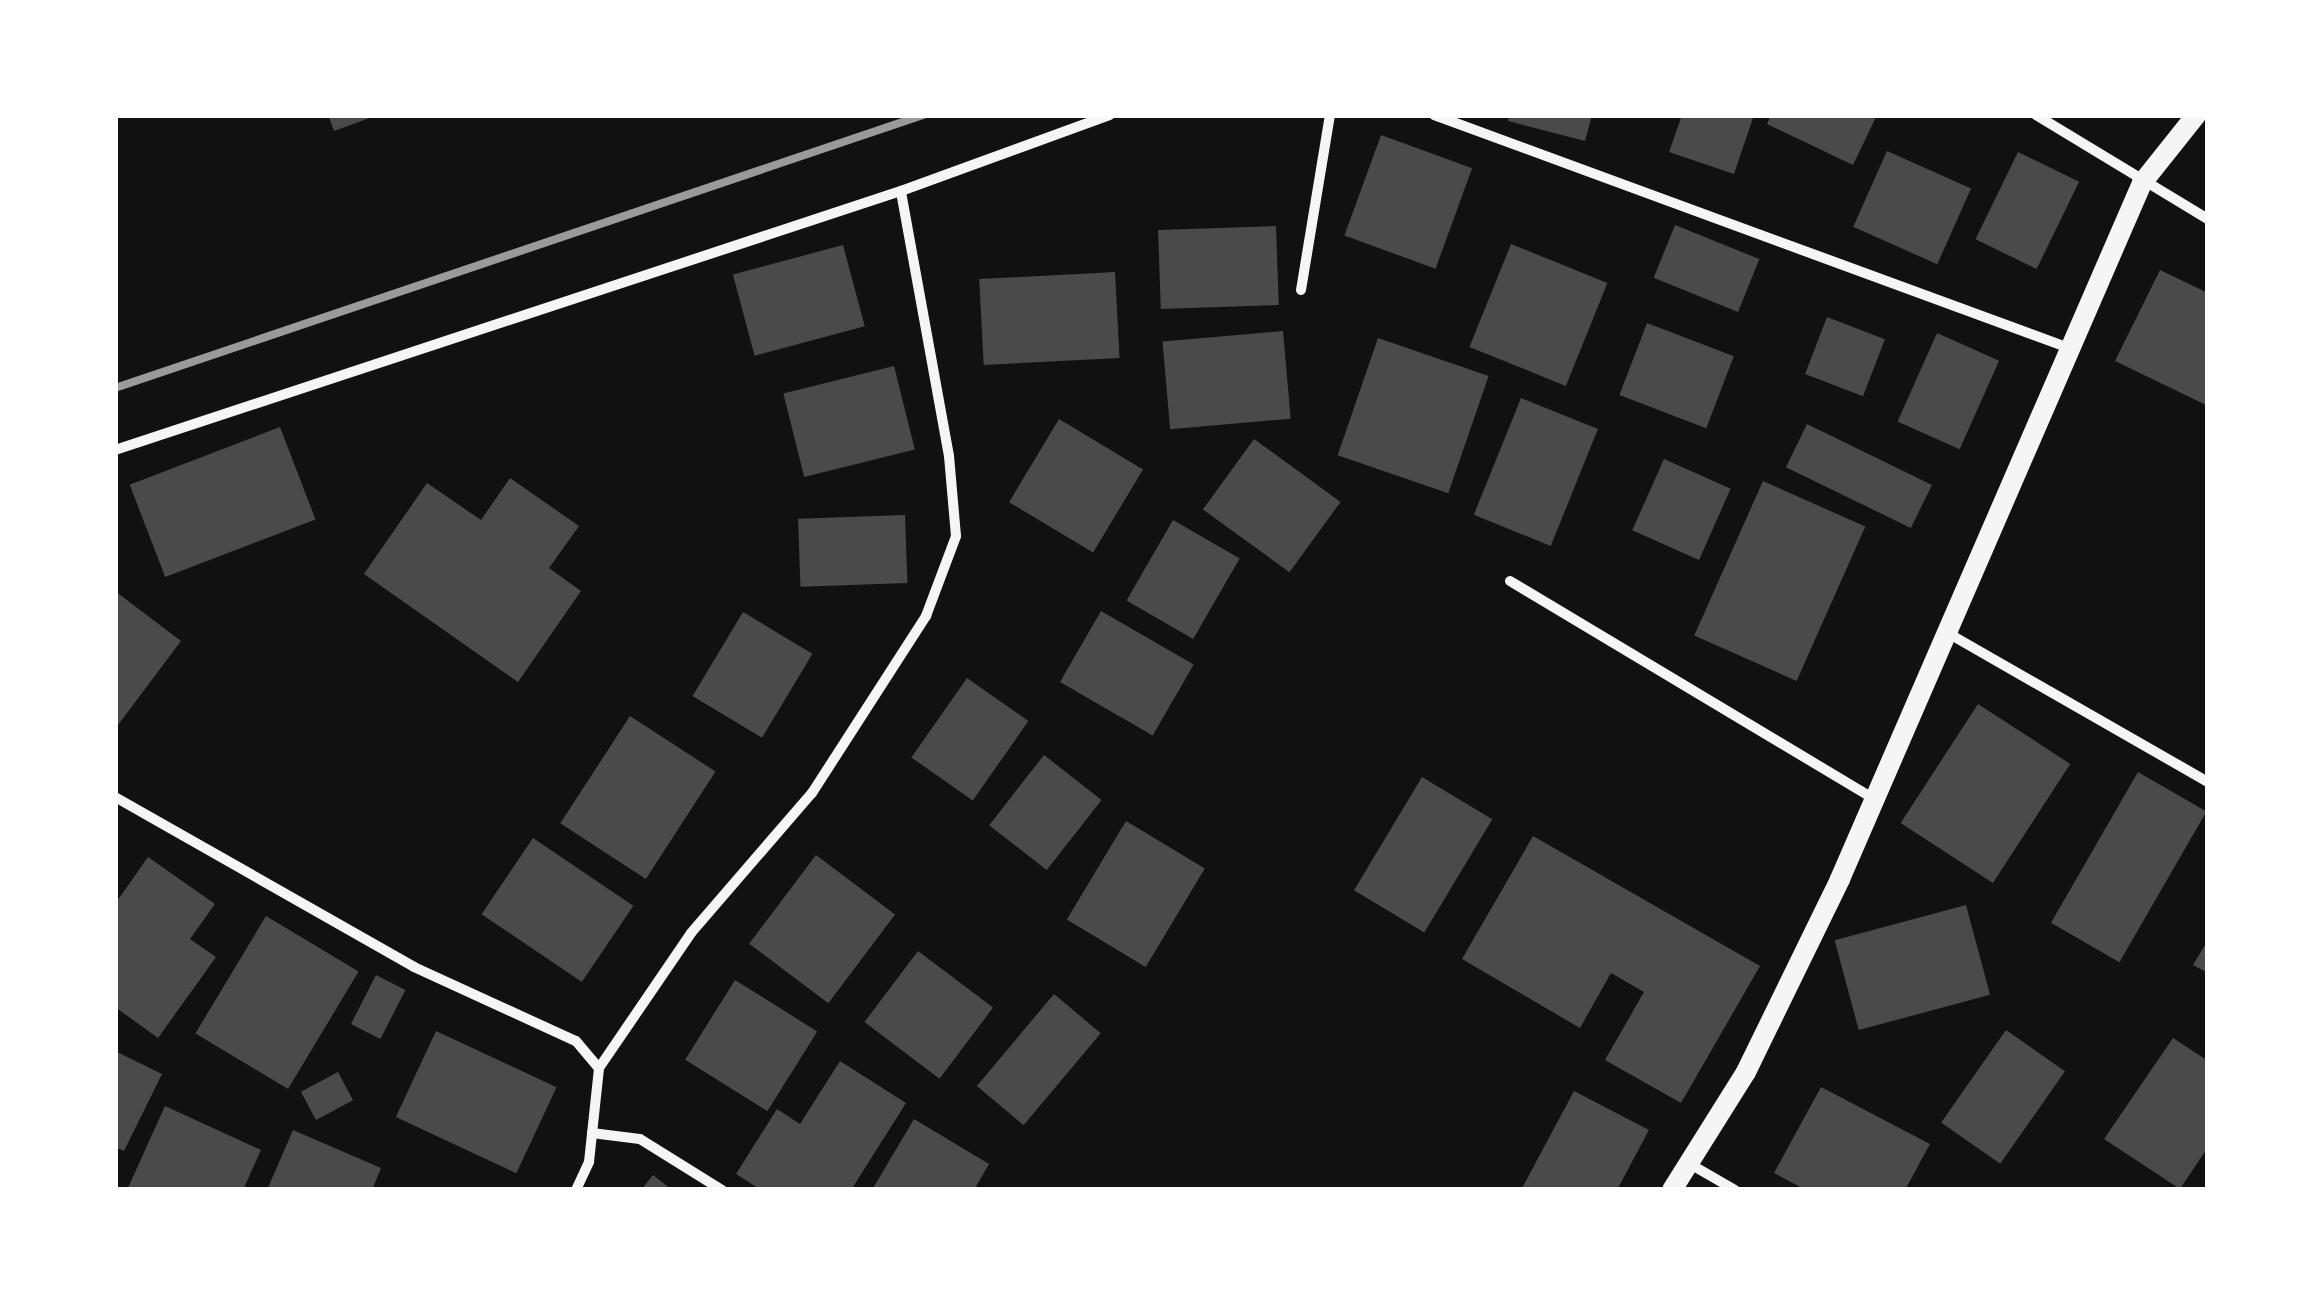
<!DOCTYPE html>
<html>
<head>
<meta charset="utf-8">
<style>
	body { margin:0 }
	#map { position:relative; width:2323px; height:1305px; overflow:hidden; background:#111; font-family:Roboto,sans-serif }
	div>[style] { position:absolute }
	.building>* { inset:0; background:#4a4a4a; transform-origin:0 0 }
	.minor>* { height:10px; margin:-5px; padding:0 5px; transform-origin:5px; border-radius:5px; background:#f5f5f5 }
	.secondary>* { height:20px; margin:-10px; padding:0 10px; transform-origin:10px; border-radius:10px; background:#f5f5f5 }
	.rail>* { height:8px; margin:-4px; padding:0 4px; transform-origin:4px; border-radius:4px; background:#9a9a9a }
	span { translate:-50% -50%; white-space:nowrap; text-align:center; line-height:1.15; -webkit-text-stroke:8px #fff; paint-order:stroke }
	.frame { position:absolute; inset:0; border:118px solid #fff; pointer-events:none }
</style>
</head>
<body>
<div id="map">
	<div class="building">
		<div style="clip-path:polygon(328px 115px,378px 115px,334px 131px)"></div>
		<div style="clip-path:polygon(1509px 115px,1592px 115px,1585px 141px,1508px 121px)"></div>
		<div style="clip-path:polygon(1682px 115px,1754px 115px,1734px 174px,1669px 152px)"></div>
		<div style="clip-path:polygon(1771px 115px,1877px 115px,1853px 165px,1767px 124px)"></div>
		<div style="left:1381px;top:135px;width:97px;height:107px;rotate:20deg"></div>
		<div style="left:1887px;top:151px;width:92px;height:83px;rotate:24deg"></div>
		<div style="left:2018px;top:152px;width:68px;height:97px;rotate:26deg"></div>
		<div style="left:1675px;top:225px;width:91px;height:57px;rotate:22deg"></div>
		<div style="left:1276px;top:226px;width:79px;height:118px;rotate:88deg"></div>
		<div style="left:1511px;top:244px;width:104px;height:111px;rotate:22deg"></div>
		<div style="left:843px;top:245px;width:84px;height:114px;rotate:75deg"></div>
		<div style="clip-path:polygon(2160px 270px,2208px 293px,2208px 406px,2115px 361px)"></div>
		<div style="left:1115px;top:272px;width:86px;height:136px;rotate:87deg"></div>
		<div style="left:1827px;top:317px;width:62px;height:61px;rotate:21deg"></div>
		<div style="left:1647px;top:323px;width:93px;height:77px;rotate:21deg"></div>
		<div style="left:1283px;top:331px;width:88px;height:121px;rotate:85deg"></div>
		<div style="left:1937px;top:333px;width:68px;height:97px;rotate:24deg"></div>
		<div style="left:1378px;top:338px;width:117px;height:124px;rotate:19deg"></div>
		<div style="left:894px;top:366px;width:86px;height:114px;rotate:76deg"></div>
		<div style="left:1521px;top:398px;width:83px;height:126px;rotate:22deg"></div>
		<div style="left:1059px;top:419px;width:98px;height:97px;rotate:31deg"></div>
		<div style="left:1807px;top:424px;width:139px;height:48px;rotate:26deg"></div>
		<div style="left:280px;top:427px;width:99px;height:161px;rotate:69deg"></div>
		<div style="left:1254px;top:439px;width:107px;height:87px;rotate:36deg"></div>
		<div style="left:1664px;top:459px;width:73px;height:78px;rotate:24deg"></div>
		<div style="clip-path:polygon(510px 478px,579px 526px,549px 568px,581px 591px,518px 682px,364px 574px,427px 483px,481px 520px)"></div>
		<div style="left:1763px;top:481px;width:112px;height:169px;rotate:24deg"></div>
		<div style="left:905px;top:515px;width:68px;height:107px;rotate:88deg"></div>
		<div style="left:1173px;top:520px;width:77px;height:93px;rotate:30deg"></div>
		<div style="clip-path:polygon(115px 591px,181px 641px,115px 729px)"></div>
		<div style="left:1101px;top:611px;width:107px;height:82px;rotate:30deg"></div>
		<div style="left:743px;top:612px;width:81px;height:98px;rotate:31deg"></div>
		<div style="left:967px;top:678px;width:75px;height:97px;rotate:35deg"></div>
		<div style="left:1978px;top:704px;width:110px;height:142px;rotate:33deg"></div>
		<div style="left:630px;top:716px;width:102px;height:128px;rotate:33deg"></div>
		<div style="left:1044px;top:755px;width:73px;height:89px;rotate:38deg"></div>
		<div style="left:2138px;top:772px;width:79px;height:174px;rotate:30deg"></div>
		<div style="left:1422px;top:777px;width:82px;height:132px;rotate:31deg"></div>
		<div style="left:1126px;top:821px;width:92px;height:115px;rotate:31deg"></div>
		<div style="clip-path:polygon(1533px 836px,1760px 966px,1681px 1103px,1605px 1060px,1644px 992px,1611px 973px,1580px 1028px,1462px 959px)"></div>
		<div style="left:533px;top:838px;width:121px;height:92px;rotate:34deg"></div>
		<div style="left:816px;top:855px;width:99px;height:111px;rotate:37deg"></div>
		<div style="clip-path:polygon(148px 857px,215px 904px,190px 939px,216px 957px,158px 1038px,115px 1007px,115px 904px)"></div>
		<div style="left:1966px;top:905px;width:93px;height:136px;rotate:75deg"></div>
		<div style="left:266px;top:916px;width:108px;height:137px;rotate:31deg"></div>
		<div style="clip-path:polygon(2208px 940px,2208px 973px,2193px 965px)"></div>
		<div style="left:918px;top:951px;width:94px;height:89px;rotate:37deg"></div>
		<div style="left:376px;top:975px;width:33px;height:55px;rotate:27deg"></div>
		<div style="left:735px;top:980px;width:97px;height:94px;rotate:32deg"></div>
		<div style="left:1054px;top:994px;width:61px;height:120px;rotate:40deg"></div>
		<div style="left:2006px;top:1030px;width:72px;height:113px;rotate:35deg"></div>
		<div style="left:436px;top:1031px;width:133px;height:95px;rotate:25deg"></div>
		<div style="clip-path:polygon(2173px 1038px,2208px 1061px,2208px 1147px,2180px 1189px,2104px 1139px)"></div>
		<div style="clip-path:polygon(115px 1051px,162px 1074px,124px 1151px,115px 1147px)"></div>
		<div style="clip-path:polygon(840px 1061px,906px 1103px,851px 1190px,761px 1190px,736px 1174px,777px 1109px,800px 1124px)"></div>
		<div style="left:338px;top:1072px;width:32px;height:42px;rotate:62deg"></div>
		<div style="clip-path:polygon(1821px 1087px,1930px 1144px,1905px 1190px,1806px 1190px,1774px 1173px)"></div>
		<div style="clip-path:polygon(1574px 1091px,1649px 1130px,1617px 1190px,1521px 1190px)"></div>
		<div style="clip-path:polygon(165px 1106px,261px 1150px,243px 1190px,127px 1190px)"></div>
		<div style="clip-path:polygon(914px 1119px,989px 1164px,974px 1190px,872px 1190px)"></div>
		<div style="clip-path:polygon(293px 1130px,381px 1168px,372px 1190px,267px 1190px)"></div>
		<div style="clip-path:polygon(653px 1175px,672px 1190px,641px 1190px)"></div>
	</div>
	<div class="minor">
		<div style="left:1434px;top:115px;width:676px;rotate:20.15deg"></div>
		<div style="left:2036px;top:115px;width:201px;rotate:31.2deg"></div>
		<div style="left:1301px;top:290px;width:177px;rotate:-80.6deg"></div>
		<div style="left:115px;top:450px;width:828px;rotate:-18.24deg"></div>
		<div style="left:1510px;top:581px;width:424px;rotate:30.9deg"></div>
		<div style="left:1946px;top:632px;width:302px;rotate:29.8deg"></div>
		<div style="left:115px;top:797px;width:344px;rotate:29.6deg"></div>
		<div style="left:414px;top:967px;width:178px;rotate:24.6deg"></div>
		<div style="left:576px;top:1041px;width:35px;rotate:50deg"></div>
		<div style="left:592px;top:1133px;width:48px;rotate:7.1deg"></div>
		<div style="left:640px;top:1139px;width:97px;rotate:31.9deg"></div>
		<div style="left:1690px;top:1164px;width:52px;rotate:30deg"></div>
		<div style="left:576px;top:1190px;width:31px;rotate:-65deg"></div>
		<div style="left:589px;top:1162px;width:95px;rotate:-83.9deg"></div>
		<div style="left:599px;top:1068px;width:163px;rotate:-55.7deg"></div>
		<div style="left:691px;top:933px;width:185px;rotate:-49.2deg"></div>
		<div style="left:812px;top:793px;width:211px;rotate:-57.2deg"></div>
		<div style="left:926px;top:616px;width:85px;rotate:-69.4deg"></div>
		<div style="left:956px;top:536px;width:80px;rotate:-95deg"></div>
		<div style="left:949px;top:456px;width:269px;rotate:-100.3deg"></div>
		<div style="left:901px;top:191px;width:222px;rotate:-20deg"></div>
	</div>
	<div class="secondary">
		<div style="left:1672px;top:1190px;width:139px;rotate:-57.9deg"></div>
		<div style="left:1746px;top:1072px;width:215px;rotate:-64deg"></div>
		<div style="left:1840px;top:879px;width:759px;rotate:-66.54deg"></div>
		<div style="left:2142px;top:183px;width:87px;rotate:-51.5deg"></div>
	</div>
	<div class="rail">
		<div style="left:115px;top:388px;width:853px;rotate:-18.67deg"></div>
	</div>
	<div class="frame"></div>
</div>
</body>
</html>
